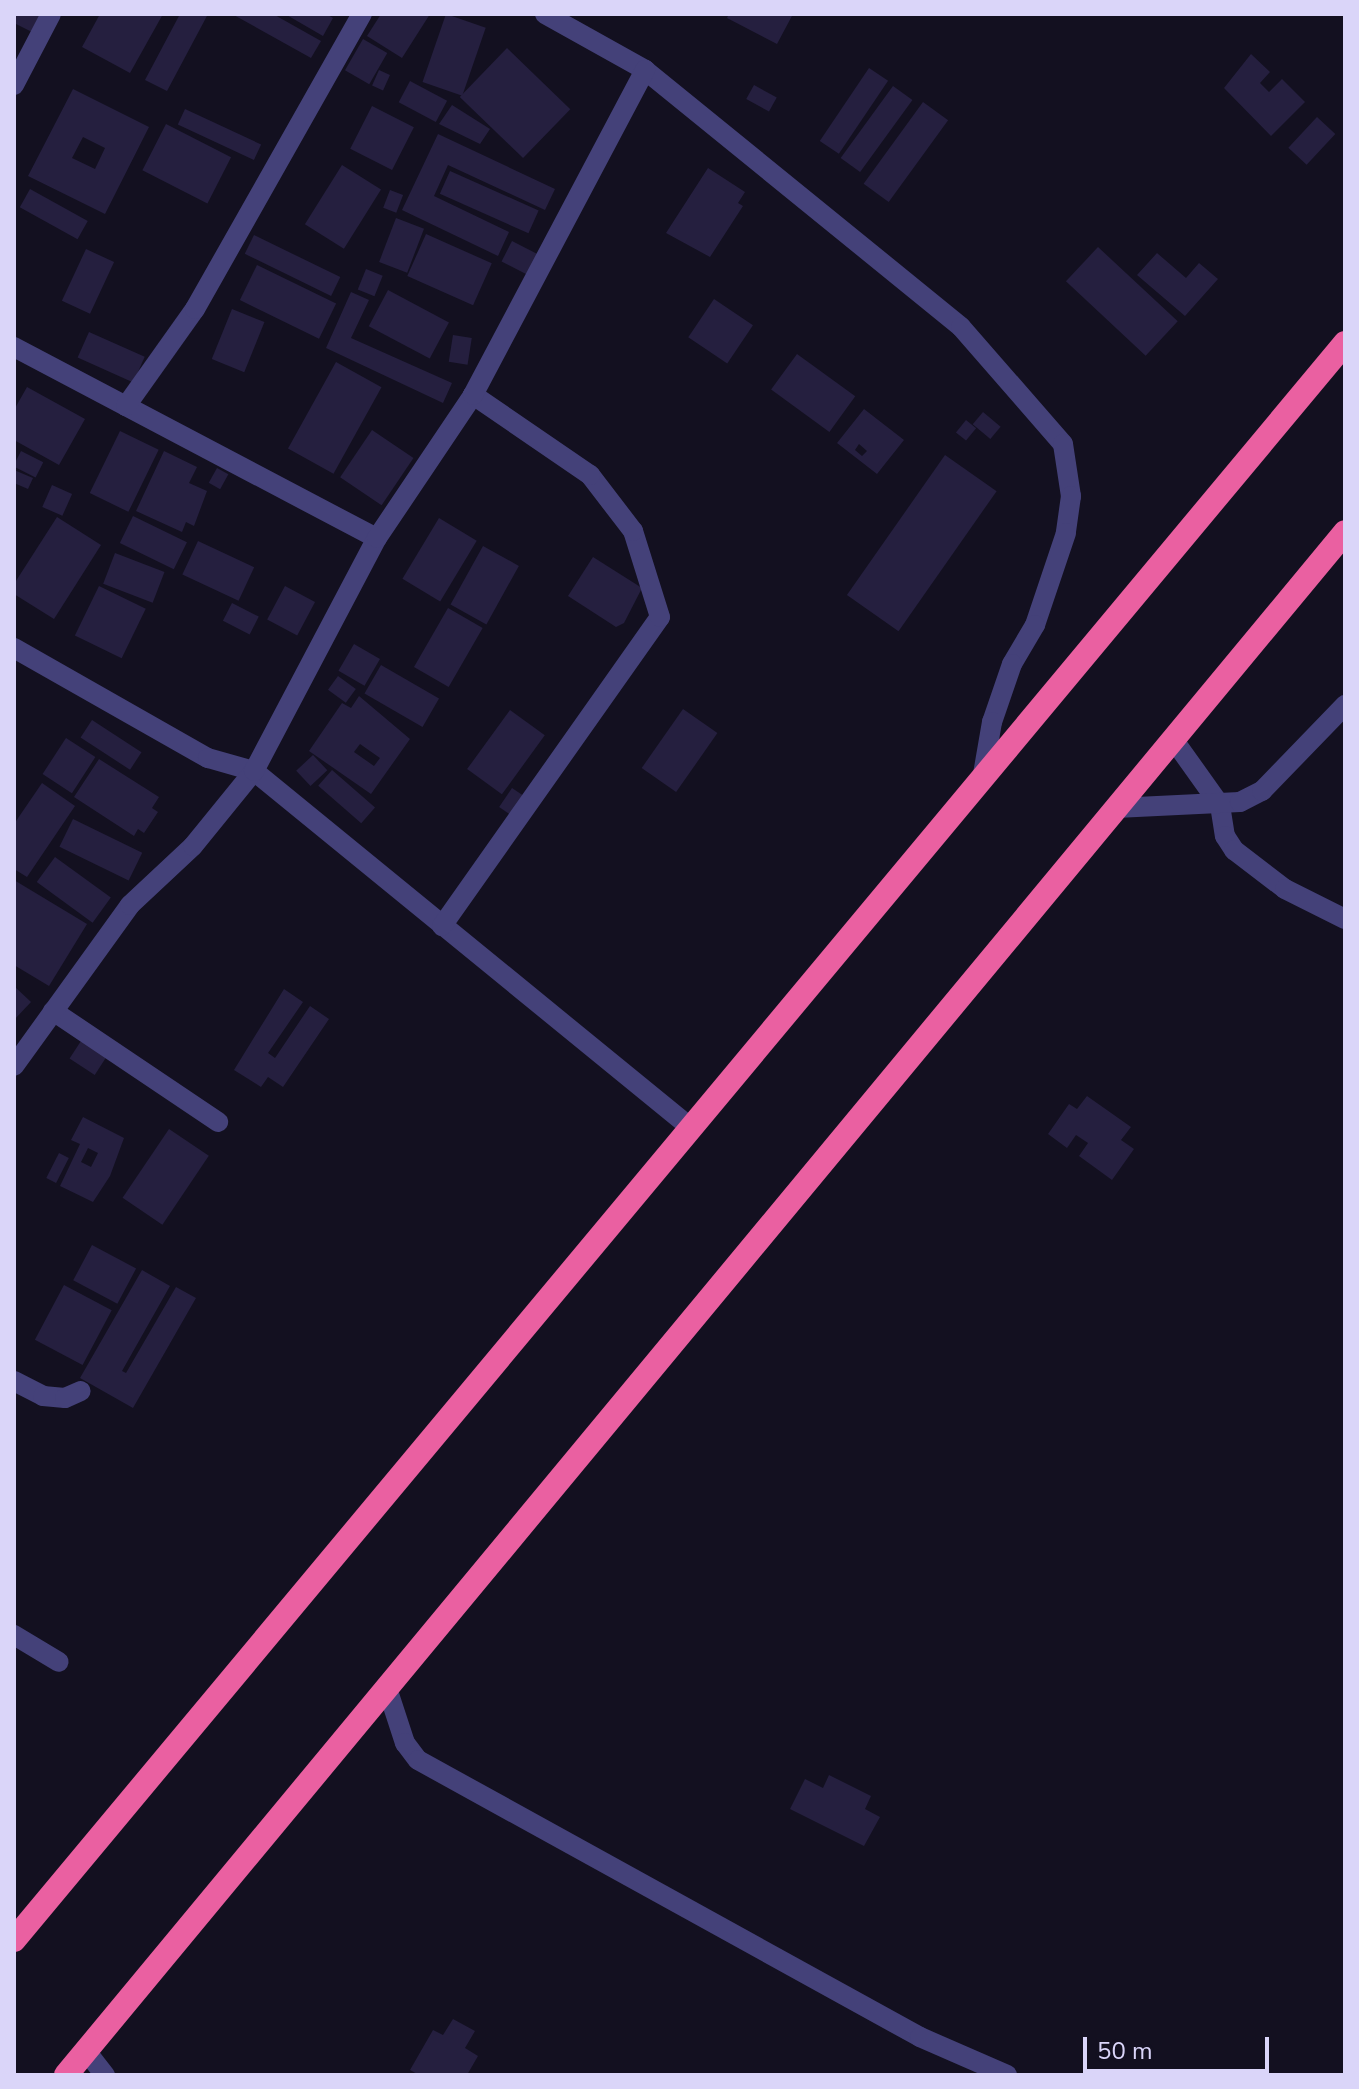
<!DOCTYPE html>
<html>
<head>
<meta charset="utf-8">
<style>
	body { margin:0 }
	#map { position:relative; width:1359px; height:2089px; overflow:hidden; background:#131020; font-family:"Nunito Sans",sans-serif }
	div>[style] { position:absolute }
	.building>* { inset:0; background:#251f3f; transform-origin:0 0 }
	.minor>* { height:20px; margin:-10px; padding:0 10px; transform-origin:10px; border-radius:10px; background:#444179 }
	.motorway>* { height:24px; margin:-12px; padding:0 12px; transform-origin:12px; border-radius:12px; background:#ea60a1 }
	span { translate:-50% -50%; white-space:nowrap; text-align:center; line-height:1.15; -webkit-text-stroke:6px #131020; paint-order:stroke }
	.frame { position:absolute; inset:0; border:16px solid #dad5f9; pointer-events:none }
	.scale { position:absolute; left:1083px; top:2037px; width:186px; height:36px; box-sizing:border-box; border:4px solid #dad5f9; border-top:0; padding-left:10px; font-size:24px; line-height:28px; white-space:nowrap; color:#dad5f9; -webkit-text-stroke:6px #131020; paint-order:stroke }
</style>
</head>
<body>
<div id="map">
	<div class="building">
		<div style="clip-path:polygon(16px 14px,41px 14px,32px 32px,14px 23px)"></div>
		<div style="clip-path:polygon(100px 14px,163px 14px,130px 73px,82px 47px)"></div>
		<div style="clip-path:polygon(180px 14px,208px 14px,167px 91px,145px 80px)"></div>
		<div style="clip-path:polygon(232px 14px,273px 14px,321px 41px,311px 58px)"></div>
		<div style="clip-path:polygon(285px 14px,326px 14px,333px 18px,323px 36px)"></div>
		<div style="clip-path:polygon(381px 14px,430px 14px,402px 58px,367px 36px)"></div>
		<div style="left:446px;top:14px;width:42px;height:72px;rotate:19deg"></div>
		<div style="clip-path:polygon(729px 14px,793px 14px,777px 44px,727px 18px)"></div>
		<div style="left:363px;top:39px;width:28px;height:36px;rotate:30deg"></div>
		<div style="left:507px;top:48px;width:88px;height:68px;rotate:44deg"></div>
		<div style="clip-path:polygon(1251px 54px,1270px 72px,1260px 83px,1269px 92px,1282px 79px,1305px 102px,1271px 136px,1224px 88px)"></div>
		<div style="left:869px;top:68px;width:23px;height:88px;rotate:34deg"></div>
		<div style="left:379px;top:70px;width:12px;height:17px;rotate:24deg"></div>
		<div style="left:410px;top:81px;width:42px;height:24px;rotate:28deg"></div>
		<div style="left:754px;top:85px;width:26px;height:16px;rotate:29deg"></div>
		<div style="left:893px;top:86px;width:24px;height:89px;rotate:36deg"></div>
		<div style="clip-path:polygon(evenodd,73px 89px,149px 127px,105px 214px,28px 176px,73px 89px,83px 137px,105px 148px,95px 169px,72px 158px,83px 137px)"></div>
		<div style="left:923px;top:102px;width:31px;height:101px;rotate:36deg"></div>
		<div style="clip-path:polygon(452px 105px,490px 129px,480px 144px,439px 124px)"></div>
		<div style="left:372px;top:106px;width:47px;height:48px;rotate:27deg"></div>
		<div style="left:185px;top:109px;width:84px;height:17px;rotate:25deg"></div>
		<div style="left:1317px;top:117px;width:25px;height:42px;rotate:43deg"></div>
		<div style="left:166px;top:124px;width:73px;height:52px;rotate:27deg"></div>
		<div style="clip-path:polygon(438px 134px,555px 189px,545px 210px,448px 165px,434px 196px,509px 232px,498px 256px,402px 210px)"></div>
		<div style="left:342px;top:165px;width:46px;height:70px;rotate:32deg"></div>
		<div style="clip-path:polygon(708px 168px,745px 192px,738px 203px,743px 206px,710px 257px,666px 233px)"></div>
		<div style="left:450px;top:171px;width:97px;height:25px;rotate:24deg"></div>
		<div style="left:30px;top:189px;width:66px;height:21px;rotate:29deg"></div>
		<div style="left:390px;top:190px;width:14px;height:19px;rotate:21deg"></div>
		<div style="left:396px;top:218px;width:30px;height:47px;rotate:21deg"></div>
		<div style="left:426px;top:234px;width:72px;height:46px;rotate:24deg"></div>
		<div style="left:254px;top:235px;width:96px;height:21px;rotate:26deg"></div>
		<div style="left:512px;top:241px;width:29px;height:23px;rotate:27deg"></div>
		<div style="left:1098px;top:247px;width:109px;height:47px;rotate:43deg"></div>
		<div style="left:86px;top:249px;width:31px;height:57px;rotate:25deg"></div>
		<div style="clip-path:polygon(1157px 253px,1186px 278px,1199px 263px,1218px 279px,1185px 316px,1137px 275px)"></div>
		<div style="left:257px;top:265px;width:88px;height:39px;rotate:26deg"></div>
		<div style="left:366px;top:269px;width:18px;height:22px;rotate:22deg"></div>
		<div style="left:388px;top:290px;width:69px;height:41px;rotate:28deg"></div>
		<div style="clip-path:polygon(351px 292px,369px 300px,351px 338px,452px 383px,443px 403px,326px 348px)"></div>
		<div style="left:714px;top:299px;width:47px;height:46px;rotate:34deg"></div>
		<div style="left:232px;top:309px;width:35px;height:54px;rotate:22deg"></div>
		<div style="left:89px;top:332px;width:61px;height:28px;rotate:24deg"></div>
		<div style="left:453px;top:335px;width:19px;height:27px;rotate:9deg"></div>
		<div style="left:797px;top:354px;width:72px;height:44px;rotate:36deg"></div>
		<div style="left:336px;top:362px;width:52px;height:99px;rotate:29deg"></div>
		<div style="clip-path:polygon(27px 387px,85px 419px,59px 465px,14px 440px,14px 410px)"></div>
		<div style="clip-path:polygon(evenodd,864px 409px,904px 440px,877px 474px,837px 443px,864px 409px,859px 444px,867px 451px,862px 456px,855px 450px,859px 444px)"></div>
		<div style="left:983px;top:412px;width:23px;height:16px;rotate:40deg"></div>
		<div style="left:966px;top:420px;width:13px;height:16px;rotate:39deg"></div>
		<div style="left:372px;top:430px;width:50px;height:57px;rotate:34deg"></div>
		<div style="left:120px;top:431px;width:43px;height:69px;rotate:26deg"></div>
		<div style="left:21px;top:451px;width:25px;height:17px;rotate:27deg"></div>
		<div style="clip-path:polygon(164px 451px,197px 467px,189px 483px,207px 491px,194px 526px,186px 522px,182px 532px,136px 511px)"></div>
		<div style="left:945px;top:455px;width:63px;height:171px;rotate:35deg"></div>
		<div style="left:217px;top:468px;width:13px;height:17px;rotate:29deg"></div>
		<div style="clip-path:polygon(14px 470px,33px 478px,28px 489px,14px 483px)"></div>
		<div style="left:52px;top:485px;width:22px;height:24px;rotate:24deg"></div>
		<div style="left:133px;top:516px;width:60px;height:30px;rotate:26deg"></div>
		<div style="clip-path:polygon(57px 517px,101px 545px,54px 619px,14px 594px,14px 584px)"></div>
		<div style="left:439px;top:518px;width:44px;height:71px;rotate:31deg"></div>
		<div style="left:198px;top:541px;width:62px;height:37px;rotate:25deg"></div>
		<div style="left:483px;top:546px;width:41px;height:67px;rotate:29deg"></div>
		<div style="left:115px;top:553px;width:53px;height:33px;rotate:21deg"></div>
		<div style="clip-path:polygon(593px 557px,642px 588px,624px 623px,616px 627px,568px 596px)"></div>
		<div style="left:99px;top:586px;width:52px;height:55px;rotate:26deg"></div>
		<div style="left:285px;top:586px;width:34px;height:38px;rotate:28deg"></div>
		<div style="left:232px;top:603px;width:30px;height:20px;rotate:27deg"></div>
		<div style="left:448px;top:608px;width:40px;height:68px;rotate:30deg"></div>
		<div style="left:354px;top:644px;width:30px;height:31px;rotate:30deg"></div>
		<div style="left:381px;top:665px;width:67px;height:33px;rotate:30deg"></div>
		<div style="left:338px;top:676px;width:22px;height:17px;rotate:36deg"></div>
		<div style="clip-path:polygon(evenodd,359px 696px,410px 739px,371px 794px,309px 751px,342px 703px,351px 708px,359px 696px,360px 744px,380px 758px,374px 766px,354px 752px,360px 744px)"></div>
		<div style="left:683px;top:709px;width:42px;height:72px;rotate:35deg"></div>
		<div style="left:510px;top:710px;width:43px;height:73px;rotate:36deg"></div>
		<div style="left:92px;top:720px;width:59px;height:21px;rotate:33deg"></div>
		<div style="left:66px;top:738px;width:35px;height:43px;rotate:33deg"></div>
		<div style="left:313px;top:755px;width:21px;height:23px;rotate:47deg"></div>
		<div style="clip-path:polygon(99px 759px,159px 797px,152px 808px,158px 812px,144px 833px,138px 829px,134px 836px,74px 797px)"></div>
		<div style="left:332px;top:770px;width:57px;height:21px;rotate:41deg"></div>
		<div style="clip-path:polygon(42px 783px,75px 806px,27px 877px,14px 869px,14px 824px)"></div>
		<div style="left:512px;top:788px;width:18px;height:23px;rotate:34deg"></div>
		<div style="left:73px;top:819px;width:77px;height:31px;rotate:26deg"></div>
		<div style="left:55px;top:857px;width:69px;height:31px;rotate:36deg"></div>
		<div style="clip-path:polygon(14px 880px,87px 924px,49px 986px,14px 965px)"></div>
		<div style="clip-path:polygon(14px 986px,31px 1002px,14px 1020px)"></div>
		<div style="clip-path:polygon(284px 989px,303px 1002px,268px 1053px,275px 1058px,310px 1006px,329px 1019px,283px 1087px,268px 1077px,261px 1087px,234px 1070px)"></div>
		<div style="left:81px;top:1041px;width:30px;height:21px;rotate:33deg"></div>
		<div style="clip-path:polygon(1087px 1096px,1131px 1127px,1121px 1140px,1134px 1149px,1112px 1180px,1079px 1156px,1088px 1143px,1076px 1135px,1067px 1148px,1048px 1134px,1069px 1104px,1077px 1109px)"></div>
		<div style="clip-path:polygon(evenodd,83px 1117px,124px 1138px,110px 1176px,93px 1202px,60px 1186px,80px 1144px,71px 1140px,83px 1117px,88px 1148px,98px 1153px,91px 1167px,81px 1162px,88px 1148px)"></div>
		<div style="left:169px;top:1129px;width:48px;height:83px;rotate:34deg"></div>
		<div style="left:59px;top:1153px;width:11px;height:28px;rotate:27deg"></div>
		<div style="left:92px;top:1245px;width:50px;height:40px;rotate:28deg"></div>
		<div style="clip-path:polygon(142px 1270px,170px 1286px,122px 1371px,126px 1373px,176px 1287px,196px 1298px,133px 1408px,80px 1378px)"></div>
		<div style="left:64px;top:1285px;width:54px;height:62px;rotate:28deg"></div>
		<div style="clip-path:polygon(829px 1775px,871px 1796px,865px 1809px,880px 1817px,864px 1846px,790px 1809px,805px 1779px,823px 1788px)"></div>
		<div style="clip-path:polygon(453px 2019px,475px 2031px,465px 2048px,478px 2056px,467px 2075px,419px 2075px,410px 2070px,433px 2030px,443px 2035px)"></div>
	</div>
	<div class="minor">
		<div style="left:545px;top:14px;width:115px;rotate:29.2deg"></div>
		<div style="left:645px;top:70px;width:407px;rotate:39.1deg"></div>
		<div style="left:961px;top:327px;width:155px;rotate:48.9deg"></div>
		<div style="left:1063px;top:444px;width:53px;rotate:81.3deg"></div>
		<div style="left:1071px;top:496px;width:37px;rotate:98deg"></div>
		<div style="left:1066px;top:533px;width:97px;rotate:108.6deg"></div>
		<div style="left:1035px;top:625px;width:45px;rotate:120.5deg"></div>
		<div style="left:1012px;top:664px;width:61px;rotate:109deg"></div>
		<div style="left:992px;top:722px;width:59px;rotate:99.8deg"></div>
		<div style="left:14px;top:85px;width:80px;rotate:-62.5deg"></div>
		<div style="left:14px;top:347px;width:410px;rotate:27.8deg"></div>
		<div style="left:126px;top:406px;width:119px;rotate:-54.6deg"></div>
		<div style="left:195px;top:309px;width:339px;rotate:-60.5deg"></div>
		<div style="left:14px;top:648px;width:223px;rotate:29.6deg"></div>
		<div style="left:208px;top:758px;width:48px;rotate:15.8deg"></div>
		<div style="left:254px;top:771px;width:564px;rotate:39.25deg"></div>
		<div style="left:1173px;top:739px;width:81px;rotate:54.5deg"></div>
		<div style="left:1220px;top:805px;width:31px;rotate:81deg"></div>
		<div style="left:1225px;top:836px;width:17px;rotate:57deg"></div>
		<div style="left:1234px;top:850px;width:64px;rotate:37.4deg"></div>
		<div style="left:1285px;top:889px;width:67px;rotate:26.6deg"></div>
		<div style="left:1116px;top:808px;width:124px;rotate:-2.8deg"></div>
		<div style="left:1240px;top:802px;width:25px;rotate:-27deg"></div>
		<div style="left:1262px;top:791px;width:120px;rotate:-46deg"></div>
		<div style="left:442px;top:926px;width:378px;rotate:-54.8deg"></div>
		<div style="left:660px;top:617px;width:90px;rotate:-107.4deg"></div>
		<div style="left:633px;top:531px;width:71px;rotate:-127.5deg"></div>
		<div style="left:590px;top:475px;width:142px;rotate:-145.6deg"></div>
		<div style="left:53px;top:1011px;width:199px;rotate:33.9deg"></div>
		<div style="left:14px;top:1066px;width:198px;rotate:-54.2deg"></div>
		<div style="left:130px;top:905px;width:86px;rotate:-43.1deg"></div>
		<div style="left:193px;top:846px;width:97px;rotate:-50.9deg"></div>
		<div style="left:254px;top:771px;width:263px;rotate:-62.2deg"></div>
		<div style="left:377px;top:538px;width:172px;rotate:-56.1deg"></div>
		<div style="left:473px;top:395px;width:368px;rotate:-62.1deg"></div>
		<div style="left:14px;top:1381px;width:33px;rotate:27deg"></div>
		<div style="left:43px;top:1396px;width:22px;rotate:5deg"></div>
		<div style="left:65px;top:1398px;width:17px;rotate:-24deg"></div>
		<div style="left:14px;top:1635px;width:52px;rotate:31deg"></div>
		<div style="left:387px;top:1688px;width:58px;rotate:71.9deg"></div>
		<div style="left:405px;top:1743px;width:21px;rotate:53deg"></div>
		<div style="left:418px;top:1760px;width:573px;rotate:28.89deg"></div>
		<div style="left:920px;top:2037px;width:95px;rotate:23.6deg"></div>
		<div style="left:86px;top:2051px;width:31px;rotate:52deg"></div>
	</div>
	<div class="motorway">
		<div style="left:14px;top:1940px;width:2079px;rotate:-50.19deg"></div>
		<div style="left:66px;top:2075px;width:2004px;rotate:-50.34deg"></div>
	</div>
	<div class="frame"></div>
	<div class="scale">50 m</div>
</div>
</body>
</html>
